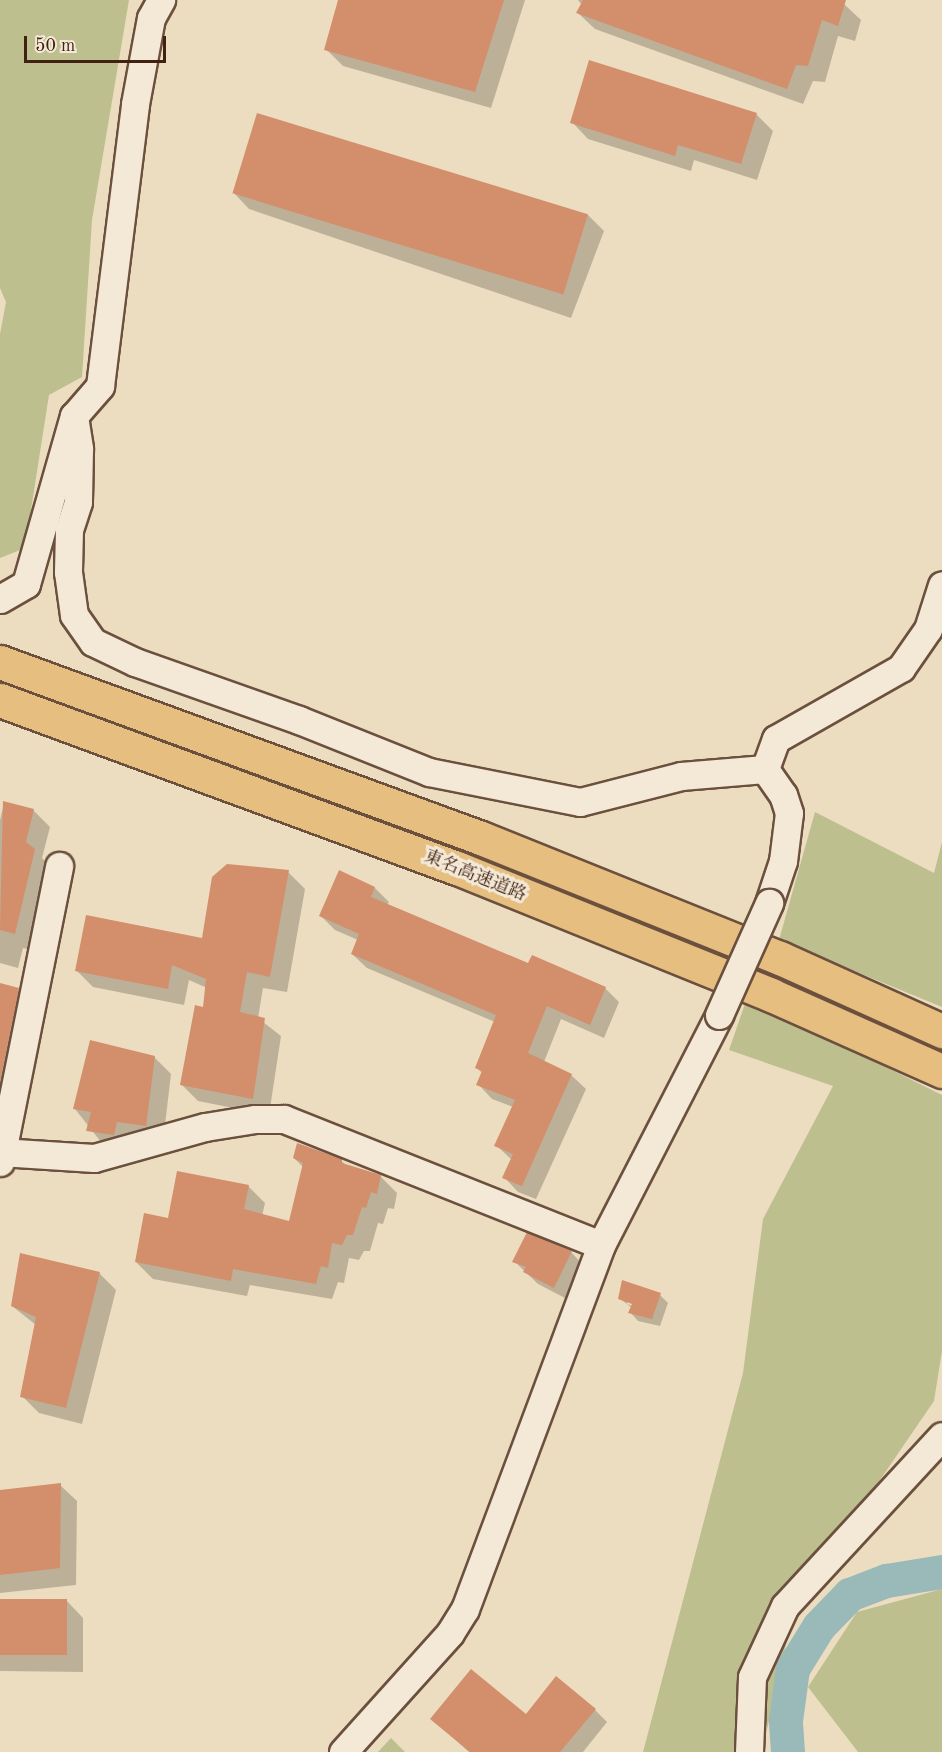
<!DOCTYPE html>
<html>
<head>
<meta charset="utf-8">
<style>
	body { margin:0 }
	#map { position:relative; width:942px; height:1752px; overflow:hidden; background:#ecddc0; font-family:"Old Standard TT","Noto Serif JP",serif }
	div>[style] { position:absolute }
	.green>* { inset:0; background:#bdbf8f }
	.shadow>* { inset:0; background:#0003 }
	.river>* { height:34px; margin:-17px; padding:0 17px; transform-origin:17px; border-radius:17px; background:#9abab9 }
	.building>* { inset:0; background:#d38e6b; transform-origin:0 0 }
	.roads { filter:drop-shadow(2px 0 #6c503e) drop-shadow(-2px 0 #6c503e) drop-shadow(0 2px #6c503e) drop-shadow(0 -2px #6c503e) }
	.minor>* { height:27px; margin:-13.5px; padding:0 13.5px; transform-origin:13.5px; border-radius:13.5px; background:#f3e9d6 }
	.highway>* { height:33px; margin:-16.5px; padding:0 16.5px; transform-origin:16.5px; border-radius:16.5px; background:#e6be80 }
	.bridges { filter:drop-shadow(2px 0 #6c503e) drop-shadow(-2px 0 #6c503e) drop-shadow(0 2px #6c503e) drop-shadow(0 -2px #6c503e) }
	.minor-bridge>* { height:27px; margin:-13.5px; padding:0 13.5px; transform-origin:13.5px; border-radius:13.5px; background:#f3e9d6 }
	span { translate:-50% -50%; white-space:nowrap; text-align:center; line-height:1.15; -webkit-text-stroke:6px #f3e9d6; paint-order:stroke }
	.street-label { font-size:18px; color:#412112 }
	.scale { position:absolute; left:24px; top:36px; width:142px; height:27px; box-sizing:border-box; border:3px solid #412112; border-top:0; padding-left:8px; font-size:18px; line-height:21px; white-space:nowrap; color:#412112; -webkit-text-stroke:4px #f3e9d6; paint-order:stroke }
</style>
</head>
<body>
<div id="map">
	<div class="green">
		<div style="clip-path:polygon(0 0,129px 0,92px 220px,82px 377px,49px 395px,25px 548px,0 558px,0 334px,6px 302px,0 288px)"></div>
		<div style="clip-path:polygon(815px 812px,934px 873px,942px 842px,942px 1007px,779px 940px)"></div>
		<div style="clip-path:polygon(747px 998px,942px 1095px,942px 1351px,934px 1401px,795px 1604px,762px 1752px,643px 1752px,743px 1373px,763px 1219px,833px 1086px,729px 1050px)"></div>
		<div style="clip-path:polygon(942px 1589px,942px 1752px,858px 1752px,808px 1687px,857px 1612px)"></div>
		<div style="clip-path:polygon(391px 1738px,405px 1752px,378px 1752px)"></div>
	</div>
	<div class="shadow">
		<div style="clip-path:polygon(340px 0,525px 0,491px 108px,343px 66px,326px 49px)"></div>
		<div style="clip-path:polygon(578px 0,835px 0,844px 4px,861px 20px,855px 41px,838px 36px,825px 82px,813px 81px,803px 104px,595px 29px,578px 13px,582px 5px)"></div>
		<div style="clip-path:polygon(756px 114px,773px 131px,757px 180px,694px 160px,691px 171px,588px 139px,572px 122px)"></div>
		<div style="clip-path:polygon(233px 192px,587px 214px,604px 231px,571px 318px,249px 209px)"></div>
		<div style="clip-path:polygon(4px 803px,33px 810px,50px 827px,42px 858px,51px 867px,31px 950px,23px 948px,18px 968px,0 963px,0 820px)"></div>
		<div style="clip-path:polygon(288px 872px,305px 889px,287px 992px,263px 988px,258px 1018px,281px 1036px,269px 1115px,198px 1101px,181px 1084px,205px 1009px,207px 988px,189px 980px,184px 1005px,93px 987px,76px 970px,204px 940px)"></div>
		<div style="clip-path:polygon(375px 888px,389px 902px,387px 905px,529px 965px,605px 988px,619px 1002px,604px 1038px,561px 1019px,544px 1062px,571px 1075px,586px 1089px,536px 1199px,518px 1192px,504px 1177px,512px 1160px,496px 1145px,513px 1107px,492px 1099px,478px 1084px,482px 1073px,477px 1068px,495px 1022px,367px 968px,352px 954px,358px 940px,335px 930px,321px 916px)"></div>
		<div style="clip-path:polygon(0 985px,18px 990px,34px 1006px,0 1139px)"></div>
		<div style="clip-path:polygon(154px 1057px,171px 1074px,163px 1142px,105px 1147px,75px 1109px)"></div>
		<div style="clip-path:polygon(294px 1158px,341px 1160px,347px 1167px,380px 1176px,397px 1193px,394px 1209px,388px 1208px,383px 1224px,378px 1223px,370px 1251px,364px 1251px,359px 1260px,349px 1258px,344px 1283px,338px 1282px,332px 1299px,250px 1285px,247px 1296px,153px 1279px,136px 1262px,169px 1220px,248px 1186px,265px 1203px,262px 1216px,290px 1223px,304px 1168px)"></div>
		<div style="clip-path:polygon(571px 1252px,583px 1265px,567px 1299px,538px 1284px,514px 1261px)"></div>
		<div style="clip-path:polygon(21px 1254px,100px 1274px,116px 1290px,82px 1424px,39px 1413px,22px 1396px,36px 1325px,12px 1306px)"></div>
		<div style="clip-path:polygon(evenodd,660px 1295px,668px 1303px,660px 1326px,638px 1321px,630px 1312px,632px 1308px,619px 1298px,660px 1295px,627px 1300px,640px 1306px,639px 1308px,627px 1304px,627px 1300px)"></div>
		<div style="clip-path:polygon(60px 1485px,77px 1501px,76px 1585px,0 1593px,0 1491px)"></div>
		<div style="clip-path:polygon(0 1600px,67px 1601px,83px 1618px,83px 1672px,0 1671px)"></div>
		<div style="clip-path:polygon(595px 1710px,607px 1722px,583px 1752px,469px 1752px,432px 1719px)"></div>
	</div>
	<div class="river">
		<div style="left:788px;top:1752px;width:31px;rotate:-94deg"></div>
		<div style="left:786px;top:1721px;width:52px;rotate:-82.3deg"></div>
		<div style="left:793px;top:1669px;width:49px;rotate:-58.2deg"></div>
		<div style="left:819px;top:1627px;width:45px;rotate:-45.9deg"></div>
		<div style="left:850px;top:1595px;width:40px;rotate:-21deg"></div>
		<div style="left:887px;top:1581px;width:56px;rotate:-9.3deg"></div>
	</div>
	<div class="building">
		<div style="clip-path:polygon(338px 0,504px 0,475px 92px,324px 50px)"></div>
		<div style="clip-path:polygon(583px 0,846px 0,838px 26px,822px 20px,808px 66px,796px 65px,787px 89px,576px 13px)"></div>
		<div style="clip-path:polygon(589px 60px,757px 113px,741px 164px,678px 145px,675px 156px,570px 123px)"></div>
		<div style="left:257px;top:113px;width:346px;height:84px;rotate:17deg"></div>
		<div style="clip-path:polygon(3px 801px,34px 809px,26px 842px,35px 849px,15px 934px,0 930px)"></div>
		<div style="clip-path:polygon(227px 864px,289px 870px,270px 977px,247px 972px,240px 1012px,265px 1018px,253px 1099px,180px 1085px,195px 1005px,203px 1007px,206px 979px,172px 965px,168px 989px,75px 971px,86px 915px,202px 938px,212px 877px)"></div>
		<div style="clip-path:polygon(339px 870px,375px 887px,371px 897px,528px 963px,532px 955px,606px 987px,590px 1025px,547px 1006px,528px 1053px,572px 1074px,522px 1186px,502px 1178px,513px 1154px,494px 1146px,515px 1100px,476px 1085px,482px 1071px,475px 1068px,496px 1015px,351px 954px,359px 934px,319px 916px)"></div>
		<div style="clip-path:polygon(0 983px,19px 988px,0 1081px)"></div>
		<div style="clip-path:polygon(90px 1040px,155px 1056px,146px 1126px,117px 1122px,114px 1135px,86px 1131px,91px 1112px,73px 1109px)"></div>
		<div style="clip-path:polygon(297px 1143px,342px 1159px,342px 1163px,381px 1175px,377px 1194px,371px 1192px,366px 1208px,362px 1207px,353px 1235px,347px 1235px,342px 1245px,332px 1243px,328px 1268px,321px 1266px,316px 1284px,233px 1269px,231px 1281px,135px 1262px,144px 1213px,168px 1218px,177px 1171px,249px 1185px,244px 1209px,289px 1221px,303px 1163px,293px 1158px)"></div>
		<div style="clip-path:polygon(527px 1232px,572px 1251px,554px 1288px,523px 1272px,526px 1267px,512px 1262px)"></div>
		<div style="clip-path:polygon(20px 1253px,100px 1272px,66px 1408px,20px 1397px,36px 1317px,11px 1306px)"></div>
		<div style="clip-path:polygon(622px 1280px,661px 1293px,652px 1319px,628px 1313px,632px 1304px,618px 1299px)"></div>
		<div style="clip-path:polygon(61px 1483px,60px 1568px,0 1575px,0 1490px)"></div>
		<div style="left:0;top:1599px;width:67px;height:56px"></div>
		<div style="clip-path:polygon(471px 1669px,526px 1714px,556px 1676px,596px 1709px,560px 1752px,470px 1752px,430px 1719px)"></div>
	</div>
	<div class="roads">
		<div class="minor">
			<div style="left:74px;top:416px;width:33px;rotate:81deg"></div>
			<div style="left:79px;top:449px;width:53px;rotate:91.1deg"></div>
			<div style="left:78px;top:502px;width:29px;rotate:108deg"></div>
			<div style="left:69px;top:530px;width:42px;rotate:91.4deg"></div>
			<div style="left:68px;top:572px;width:43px;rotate:82.1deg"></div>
			<div style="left:74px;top:615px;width:33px;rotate:55deg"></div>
			<div style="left:93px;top:642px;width:47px;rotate:25.5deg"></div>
			<div style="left:135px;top:662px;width:174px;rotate:19.5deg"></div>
			<div style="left:299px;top:720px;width:140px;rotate:21.8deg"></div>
			<div style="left:429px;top:772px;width:154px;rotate:11.2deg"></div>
			<div style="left:580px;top:802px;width:104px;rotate:-14.4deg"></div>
			<div style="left:681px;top:776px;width:84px;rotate:-4.8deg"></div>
			<div style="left:0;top:599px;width:30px;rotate:-30deg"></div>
			<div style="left:26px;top:584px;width:175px;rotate:-74.1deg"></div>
			<div style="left:74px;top:416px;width:40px;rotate:-49deg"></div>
			<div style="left:100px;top:386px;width:284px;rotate:-82.9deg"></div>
			<div style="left:135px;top:104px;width:87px;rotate:-79.5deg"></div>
			<div style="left:151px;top:18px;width:21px;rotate:-61deg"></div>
			<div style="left:769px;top:903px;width:44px;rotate:-71.6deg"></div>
			<div style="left:783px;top:861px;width:48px;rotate:-82.9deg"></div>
			<div style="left:789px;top:813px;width:19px;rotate:-108deg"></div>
			<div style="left:783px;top:795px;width:32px;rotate:-125deg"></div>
			<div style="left:765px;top:769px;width:32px;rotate:-70deg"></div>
			<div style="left:776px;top:739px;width:144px;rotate:-29.6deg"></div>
			<div style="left:901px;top:668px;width:47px;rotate:-55.3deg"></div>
			<div style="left:928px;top:629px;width:46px;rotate:-72.3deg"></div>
			<div style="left:0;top:1152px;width:94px;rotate:3.7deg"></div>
			<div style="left:94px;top:1158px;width:115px;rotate:-15.6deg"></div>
			<div style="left:205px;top:1127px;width:51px;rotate:-9.1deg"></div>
			<div style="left:255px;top:1119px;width:29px"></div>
			<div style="left:284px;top:1119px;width:341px;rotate:21.7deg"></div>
			<div style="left:0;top:1162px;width:302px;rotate:-78.7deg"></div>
			<div style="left:343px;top:1752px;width:160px;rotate:-48deg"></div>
			<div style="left:450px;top:1633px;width:28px;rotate:-58deg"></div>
			<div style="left:465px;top:1609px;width:389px;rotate:-69.5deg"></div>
			<div style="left:601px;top:1245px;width:259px;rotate:-62.8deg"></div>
			<div style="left:749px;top:1752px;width:75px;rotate:-87.7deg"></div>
			<div style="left:752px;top:1677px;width:78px;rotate:-65.1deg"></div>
			<div style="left:785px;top:1606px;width:231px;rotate:-47.3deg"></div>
		</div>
		<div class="highway">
			<div style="left:0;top:662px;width:512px;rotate:20.1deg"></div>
			<div style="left:481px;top:838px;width:322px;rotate:21.9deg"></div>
			<div style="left:780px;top:958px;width:178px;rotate:24.3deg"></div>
			<div style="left:0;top:700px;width:487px;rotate:20.2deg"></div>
			<div style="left:457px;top:868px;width:339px;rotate:22deg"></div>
			<div style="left:771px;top:995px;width:187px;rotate:24deg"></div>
		</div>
	</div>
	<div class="bridges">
		<div class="minor-bridge">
			<div style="left:719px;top:1015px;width:123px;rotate:-65.9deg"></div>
		</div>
	</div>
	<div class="street-label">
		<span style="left:475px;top:876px;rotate:22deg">東名高速道路</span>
	</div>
	<div class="scale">50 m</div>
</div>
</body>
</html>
